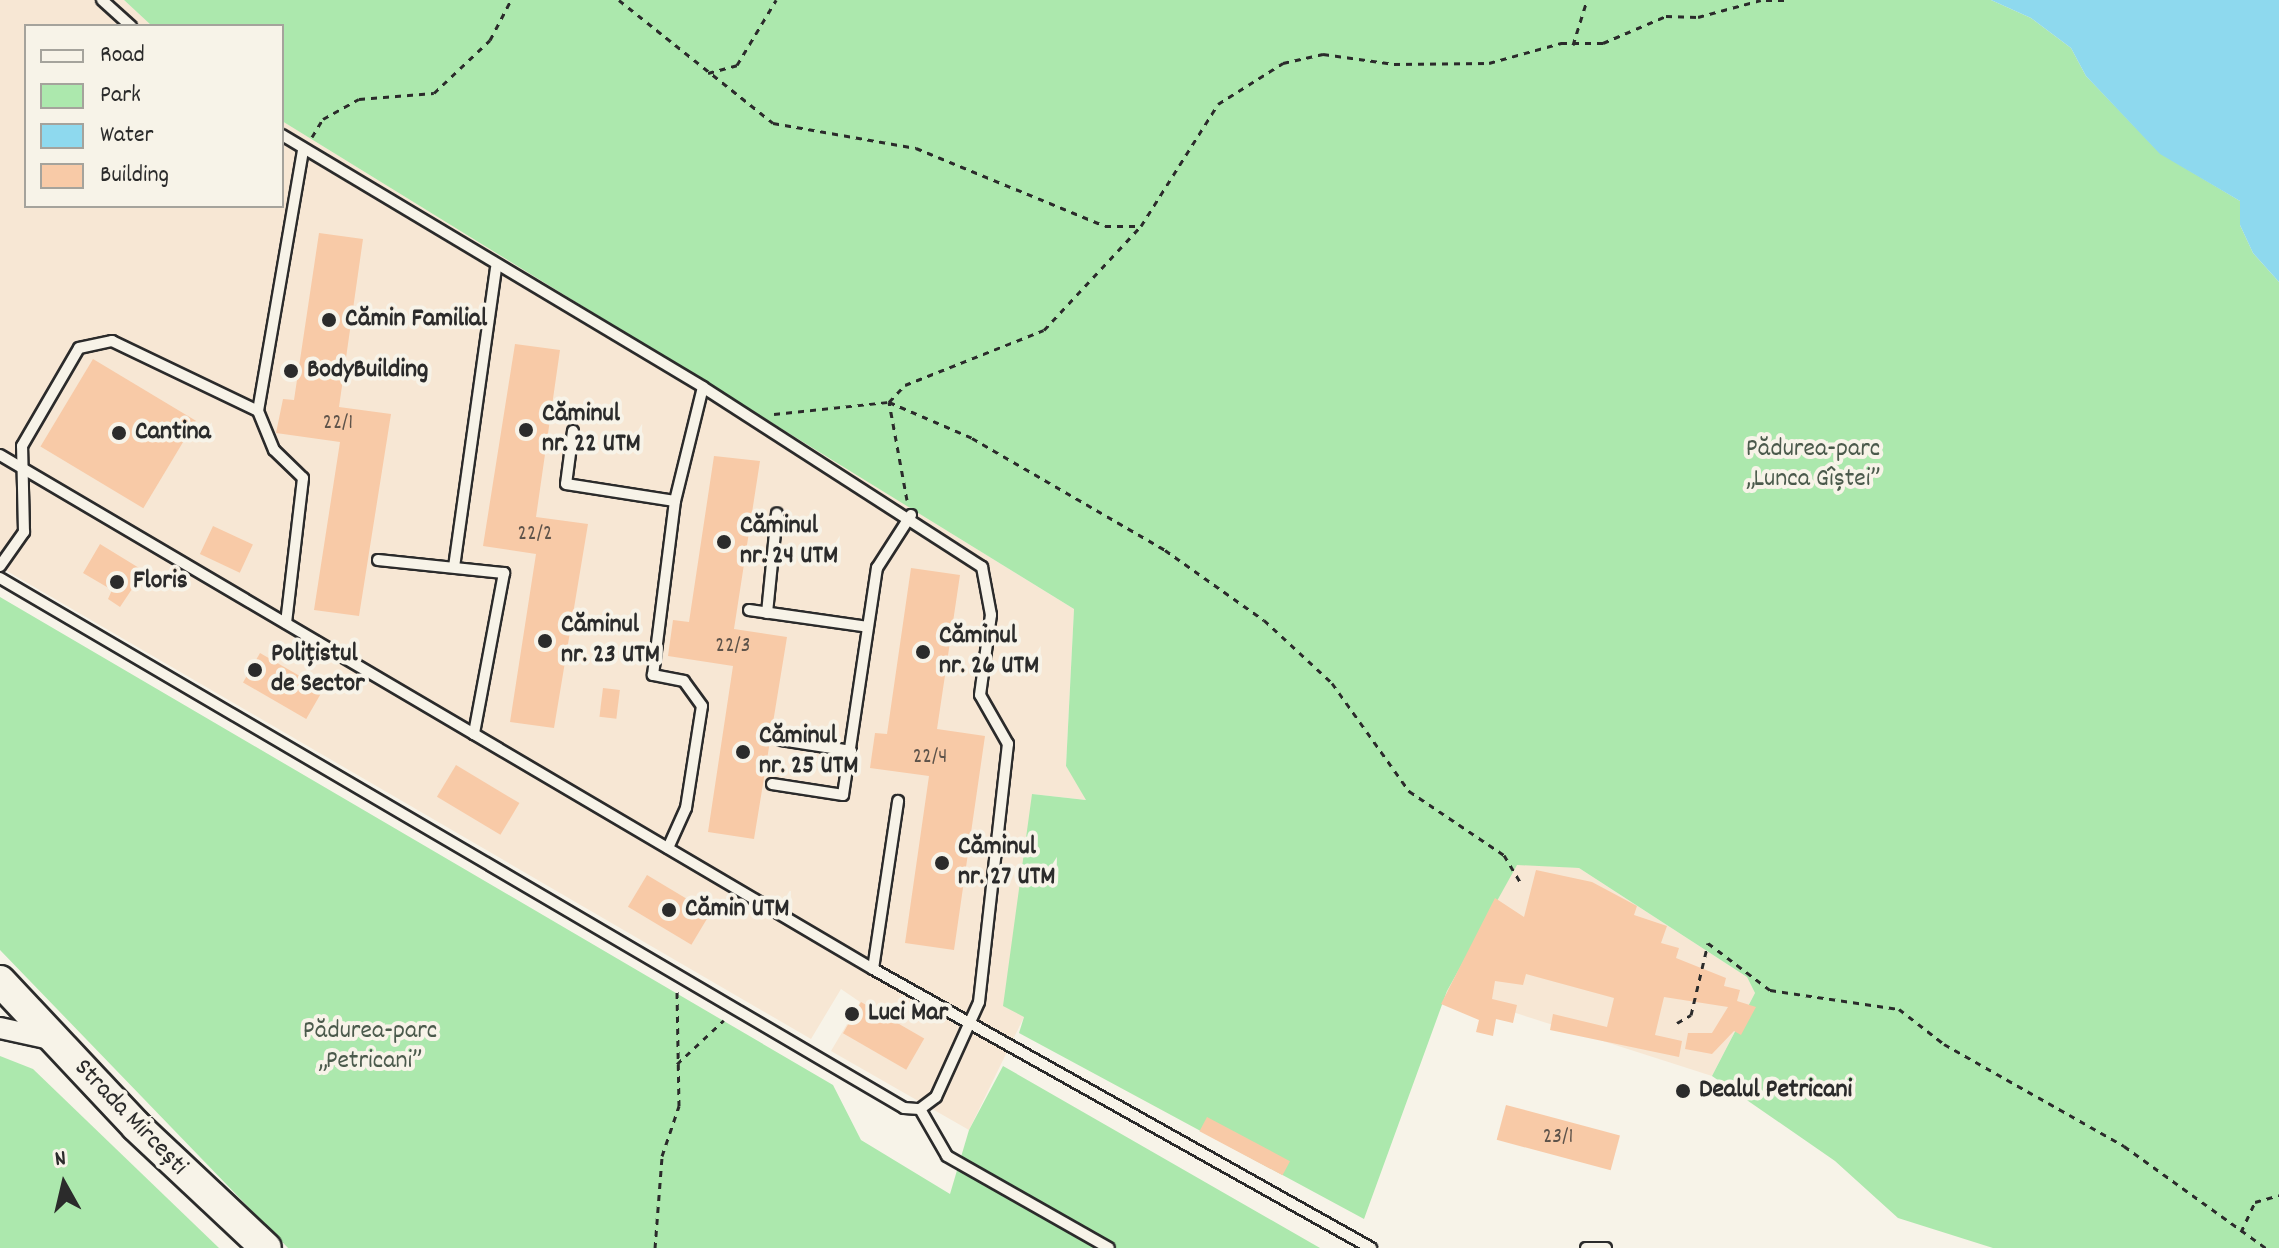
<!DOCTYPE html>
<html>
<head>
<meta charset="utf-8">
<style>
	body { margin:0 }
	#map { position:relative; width:2279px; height:1248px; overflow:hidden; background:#f7f3e8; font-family:Dekko,sans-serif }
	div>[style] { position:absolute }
	.built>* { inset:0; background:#f7e7d4 }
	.green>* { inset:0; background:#ace8ad }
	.water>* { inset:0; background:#8ed9ee }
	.building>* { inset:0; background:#f8caa7; transform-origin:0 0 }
	.path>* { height:3px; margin-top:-1.5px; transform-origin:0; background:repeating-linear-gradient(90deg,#2b2b2b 0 6px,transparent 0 12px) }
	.roads { filter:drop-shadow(2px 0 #2b2b2b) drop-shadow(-2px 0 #2b2b2b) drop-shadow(0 2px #2b2b2b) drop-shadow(0 -2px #2b2b2b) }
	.service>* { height:10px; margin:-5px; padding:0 5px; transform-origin:5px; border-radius:5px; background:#f7f3e8 }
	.minor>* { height:20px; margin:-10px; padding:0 10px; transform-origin:10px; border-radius:10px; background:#f7f3e8 }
	.secondary>* { height:30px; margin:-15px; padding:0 15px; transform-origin:15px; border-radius:15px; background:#f7f3e8 }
	.dots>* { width:22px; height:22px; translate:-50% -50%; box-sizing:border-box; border:4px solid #f7f3e8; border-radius:50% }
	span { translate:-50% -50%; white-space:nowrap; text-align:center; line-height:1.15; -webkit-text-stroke:8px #f7f3e8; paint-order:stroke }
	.number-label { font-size:22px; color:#5e534a }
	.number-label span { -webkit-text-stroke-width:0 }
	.poi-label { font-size:26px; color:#2b2b2b; font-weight:700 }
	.left { translate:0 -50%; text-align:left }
	.park-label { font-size:26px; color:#4b5a4c }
	.street-label { font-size:26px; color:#2b2b2b }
	.legend { position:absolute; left:24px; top:24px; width:260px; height:184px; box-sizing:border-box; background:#f7f3e8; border:2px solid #a5a39c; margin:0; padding:10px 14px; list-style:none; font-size:24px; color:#2b2b2b }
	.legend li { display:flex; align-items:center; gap:16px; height:40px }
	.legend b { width:40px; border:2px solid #a5a39c }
	.north { position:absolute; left:24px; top:1144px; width:80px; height:80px; -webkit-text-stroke:6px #f7f3e8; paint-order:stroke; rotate:352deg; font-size:22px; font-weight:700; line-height:32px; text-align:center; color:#2b2b2b }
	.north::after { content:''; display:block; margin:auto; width:28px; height:36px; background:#2b2b2b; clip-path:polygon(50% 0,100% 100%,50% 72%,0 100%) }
</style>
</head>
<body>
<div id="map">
	<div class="built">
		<div style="clip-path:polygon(0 0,124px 0,152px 26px,26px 26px,26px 206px,282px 206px,282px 121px,1074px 609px,1066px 766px,1087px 800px,1032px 794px,1024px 1017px,969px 1130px,831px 1051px,860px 1002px,841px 989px,811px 1039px,0 567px)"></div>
		<div style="clip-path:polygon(1517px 864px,1579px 868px,1747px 977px,1755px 993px,1712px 1076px,1447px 991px)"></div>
	</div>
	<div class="green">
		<div style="clip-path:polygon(124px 0,1991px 0,2031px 18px,2071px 48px,2086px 76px,2160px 153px,2240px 201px,2240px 225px,2253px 253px,2279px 282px,2279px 1248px,1993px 1248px,1898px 1218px,1835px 1161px,1712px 1076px,1755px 993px,1747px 977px,1579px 868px,1517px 865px,1447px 991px,1364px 1219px,1019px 1033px,1024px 1017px,1003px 1006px,1032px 794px,1086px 800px,1066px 766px,1074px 609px,282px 121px,282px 26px,152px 26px)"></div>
		<div style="clip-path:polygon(0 597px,833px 1085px,861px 1140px,950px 1194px,969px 1130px,1003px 1066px,1320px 1248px,288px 1248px,0 950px)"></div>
		<div style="clip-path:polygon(0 1056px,33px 1069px,219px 1248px,0 1248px)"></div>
	</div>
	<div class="water">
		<div style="clip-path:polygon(1991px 0,2279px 0,2279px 282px,2253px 253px,2240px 225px,2240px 201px,2160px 154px,2086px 76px,2071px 48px,2031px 18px)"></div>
	</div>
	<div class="building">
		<div style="clip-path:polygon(319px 233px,363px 239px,339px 407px,391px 414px,359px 616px,314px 610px,340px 442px,276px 433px,283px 399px,294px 400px)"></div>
		<div style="clip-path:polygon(515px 344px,560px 350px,536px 517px,588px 524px,554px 728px,510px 722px,536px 554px,483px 546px)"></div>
		<div style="left:93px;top:359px;width:120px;height:102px;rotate:31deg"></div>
		<div style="clip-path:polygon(714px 456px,760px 461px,734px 629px,787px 637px,754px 839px,708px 832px,733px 666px,668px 656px,673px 620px,689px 622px)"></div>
		<div style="left:213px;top:526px;width:44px;height:31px;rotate:25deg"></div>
		<div style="clip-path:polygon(100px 544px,144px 571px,120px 607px,108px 599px,112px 590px,83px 573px)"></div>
		<div style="clip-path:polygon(911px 568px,960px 575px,937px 729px,985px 736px,954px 950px,905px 943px,929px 776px,870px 768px,875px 733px,887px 734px)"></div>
		<div style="left:260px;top:653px;width:73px;height:34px;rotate:30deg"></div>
		<div style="left:603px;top:688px;width:17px;height:29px;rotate:7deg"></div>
		<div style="left:456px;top:765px;width:74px;height:37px;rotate:31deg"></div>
		<div style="clip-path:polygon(1536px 870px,1592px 882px,1637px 906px,1634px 915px,1667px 926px,1661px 943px,1679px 948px,1676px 958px,1726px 978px,1724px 986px,1740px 990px,1737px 1001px,1756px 1007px,1741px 1035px,1734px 1031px,1712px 1054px,1685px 1049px,1688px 1033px,1712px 1033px,1728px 1007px,1664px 997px,1655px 1035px,1682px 1041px,1679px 1057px,1550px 1030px,1553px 1014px,1607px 1027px,1614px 998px,1526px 974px,1523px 985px,1495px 981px,1492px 999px,1517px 1005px,1513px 1023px,1496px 1019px,1493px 1036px,1476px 1032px,1479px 1020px,1441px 1004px,1495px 898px,1524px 917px)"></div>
		<div style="left:647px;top:875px;width:74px;height:37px;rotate:31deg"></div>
		<div style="left:861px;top:1002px;width:73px;height:36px;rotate:30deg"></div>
		<div style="left:1506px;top:1105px;width:118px;height:36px;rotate:15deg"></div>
		<div style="left:1207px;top:1117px;width:94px;height:16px;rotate:28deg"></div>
	</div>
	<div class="path">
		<div style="left:619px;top:0;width:197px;rotate:38.6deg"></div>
		<div style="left:773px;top:123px;width:145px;rotate:9.9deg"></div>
		<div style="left:916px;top:148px;width:204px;rotate:22.4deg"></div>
		<div style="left:1105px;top:226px;width:36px"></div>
		<div style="left:1766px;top:0;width:19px"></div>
		<div style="left:1573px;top:45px;width:47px;rotate:-72.7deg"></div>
		<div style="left:708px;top:73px;width:30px;rotate:-15deg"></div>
		<div style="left:737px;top:65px;width:76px;rotate:-59deg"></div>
		<div style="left:312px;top:137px;width:21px;rotate:-59deg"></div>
		<div style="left:323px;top:119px;width:41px;rotate:-29.1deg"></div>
		<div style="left:359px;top:99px;width:75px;rotate:-4.6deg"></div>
		<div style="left:434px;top:93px;width:77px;rotate:-43.4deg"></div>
		<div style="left:490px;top:40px;width:45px;rotate:-62.3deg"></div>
		<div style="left:774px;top:414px;width:116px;rotate:-6deg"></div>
		<div style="left:889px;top:402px;width:23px;rotate:-47deg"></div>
		<div style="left:905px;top:385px;width:149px;rotate:-21.6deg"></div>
		<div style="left:1044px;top:330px;width:142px;rotate:-47deg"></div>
		<div style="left:1141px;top:226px;width:144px;rotate:-57.7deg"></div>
		<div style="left:1218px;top:104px;width:77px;rotate:-32.2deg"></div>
		<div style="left:1283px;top:63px;width:41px;rotate:-12.7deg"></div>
		<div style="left:1323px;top:54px;width:72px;rotate:8deg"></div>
		<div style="left:1394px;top:64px;width:95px;rotate:-0.6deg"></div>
		<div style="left:1489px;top:63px;width:75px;rotate:-15.5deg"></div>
		<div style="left:1561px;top:43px;width:42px"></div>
		<div style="left:1603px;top:43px;width:69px;rotate:-23.2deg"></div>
		<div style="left:1666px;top:16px;width:32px;rotate:2deg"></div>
		<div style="left:1698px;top:17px;width:65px;rotate:-15.1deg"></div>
		<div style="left:907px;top:500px;width:100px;rotate:-100.4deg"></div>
		<div style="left:889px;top:402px;width:90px;rotate:23.4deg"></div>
		<div style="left:972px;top:438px;width:223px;rotate:30.1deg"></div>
		<div style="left:1165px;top:550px;width:121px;rotate:35.3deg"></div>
		<div style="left:1264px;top:620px;width:93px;rotate:42.8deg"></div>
		<div style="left:1332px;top:683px;width:133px;rotate:54.5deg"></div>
		<div style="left:1409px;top:791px;width:115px;rotate:34deg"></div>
		<div style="left:1504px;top:855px;width:35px;rotate:59deg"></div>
		<div style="left:1677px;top:1023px;width:16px;rotate:-30deg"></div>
		<div style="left:1691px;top:1015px;width:74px;rotate:-76.7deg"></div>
		<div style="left:1708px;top:943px;width:78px;rotate:37.2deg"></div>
		<div style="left:1770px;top:990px;width:130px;rotate:8.4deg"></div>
		<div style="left:1899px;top:1009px;width:57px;rotate:37.9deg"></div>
		<div style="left:1944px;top:1044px;width:207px;rotate:29.5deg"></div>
		<div style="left:2124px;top:1146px;width:175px;rotate:35.7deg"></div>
		<div style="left:677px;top:1064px;width:64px;rotate:-43.1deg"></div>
		<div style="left:2241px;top:1232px;width:33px;rotate:-65deg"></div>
		<div style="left:2255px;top:1202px;width:25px;rotate:-16deg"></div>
		<div style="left:655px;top:1248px;width:92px;rotate:-85.6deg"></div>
		<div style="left:662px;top:1156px;width:53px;rotate:-71.2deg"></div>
		<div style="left:679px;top:1106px;width:115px;rotate:-91deg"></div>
	</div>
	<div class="roads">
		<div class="service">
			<div style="left:102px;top:0;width:39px;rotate:42deg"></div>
			<div style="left:573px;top:431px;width:53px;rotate:97.5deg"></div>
			<div style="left:566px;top:484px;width:110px;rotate:8.9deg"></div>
			<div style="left:0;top:455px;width:1013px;rotate:30.49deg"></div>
			<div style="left:873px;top:969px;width:571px;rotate:29.26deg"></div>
			<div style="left:378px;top:560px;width:127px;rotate:5.9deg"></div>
			<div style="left:504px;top:573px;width:164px;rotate:100.6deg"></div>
			<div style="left:0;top:566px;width:42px;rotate:-54.8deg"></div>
			<div style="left:24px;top:532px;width:86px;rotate:-91.3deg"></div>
			<div style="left:22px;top:446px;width:113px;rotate:-59.8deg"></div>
			<div style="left:79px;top:348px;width:34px;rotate:-12deg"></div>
			<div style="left:112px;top:341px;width:162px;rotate:25.6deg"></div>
			<div style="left:454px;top:567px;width:302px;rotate:-82deg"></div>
			<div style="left:0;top:578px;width:1048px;rotate:30.38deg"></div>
			<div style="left:904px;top:1108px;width:16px;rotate:4deg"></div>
			<div style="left:920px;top:1109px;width:20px;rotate:-37deg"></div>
			<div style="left:936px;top:1097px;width:104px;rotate:-65.6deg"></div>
			<div style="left:979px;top:1002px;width:260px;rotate:-83.6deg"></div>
			<div style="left:1008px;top:744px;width:56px;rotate:-119.7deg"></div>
			<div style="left:980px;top:695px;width:81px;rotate:-82.2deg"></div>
			<div style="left:991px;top:615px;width:49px;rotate:-100.6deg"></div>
			<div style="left:982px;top:567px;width:332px;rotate:-147.2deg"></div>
			<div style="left:703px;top:387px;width:491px;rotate:-149.1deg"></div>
			<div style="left:749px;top:610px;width:120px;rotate:8.1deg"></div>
			<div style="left:767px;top:613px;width:100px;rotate:-84.3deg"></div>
			<div style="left:286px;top:623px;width:146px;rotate:-83.3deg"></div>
			<div style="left:303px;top:478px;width:40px;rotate:-136deg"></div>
			<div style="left:274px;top:450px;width:42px;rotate:-112.3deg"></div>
			<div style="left:258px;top:411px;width:265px;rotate:-80.2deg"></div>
			<div style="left:781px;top:740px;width:71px;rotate:8.9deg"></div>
			<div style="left:772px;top:784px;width:72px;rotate:8.8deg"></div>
			<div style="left:843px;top:795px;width:230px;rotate:-81.5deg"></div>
			<div style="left:877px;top:568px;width:63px;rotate:-57.3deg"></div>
			<div style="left:668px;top:848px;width:44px;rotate:-65.8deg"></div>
			<div style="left:686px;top:808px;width:103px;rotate:-81.1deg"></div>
			<div style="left:702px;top:706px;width:31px;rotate:-126deg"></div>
			<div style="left:684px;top:681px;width:32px;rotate:-169deg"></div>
			<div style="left:653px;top:675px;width:175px;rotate:-82.8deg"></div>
			<div style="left:675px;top:501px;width:117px;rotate:-76.2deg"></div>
			<div style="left:873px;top:969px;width:170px;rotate:-81.5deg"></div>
			<div style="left:920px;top:1109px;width:54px;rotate:60.1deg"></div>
			<div style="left:947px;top:1156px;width:186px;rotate:29.6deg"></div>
			<div style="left:1586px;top:1248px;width:20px"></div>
		</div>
		<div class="minor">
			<div style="left:0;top:1028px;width:56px;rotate:12.3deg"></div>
		</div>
		<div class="secondary">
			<div style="left:0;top:981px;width:199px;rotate:46.8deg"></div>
			<div style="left:136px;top:1126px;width:178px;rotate:43.2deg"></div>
		</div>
	</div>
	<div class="dots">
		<div style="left:329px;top:320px;background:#2b2b2b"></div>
		<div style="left:291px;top:371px;background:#2b2b2b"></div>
		<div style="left:526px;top:430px;background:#2b2b2b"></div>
		<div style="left:119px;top:433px;background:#2b2b2b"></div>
		<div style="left:724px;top:542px;background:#2b2b2b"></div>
		<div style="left:117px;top:582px;background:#2b2b2b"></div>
		<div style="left:545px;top:641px;background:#2b2b2b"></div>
		<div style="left:923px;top:652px;background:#2b2b2b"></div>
		<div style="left:255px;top:670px;background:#2b2b2b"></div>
		<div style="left:743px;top:752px;background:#2b2b2b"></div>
		<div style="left:942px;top:863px;background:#2b2b2b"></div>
		<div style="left:669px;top:910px;background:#2b2b2b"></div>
		<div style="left:852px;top:1014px;background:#2b2b2b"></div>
		<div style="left:1683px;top:1091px;background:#2b2b2b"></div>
	</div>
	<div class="number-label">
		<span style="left:338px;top:424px">22/1</span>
		<span style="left:535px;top:535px">22/2</span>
		<span style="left:733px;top:647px">22/3</span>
		<span style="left:930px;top:758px">22/4</span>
		<span style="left:1558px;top:1138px">23/1</span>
	</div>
	<div class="poi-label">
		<span class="left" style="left:345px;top:320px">Cămin Familial</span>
		<span class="left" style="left:307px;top:371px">BodyBuilding</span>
		<span class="left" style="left:542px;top:430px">Căminul<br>nr. 22 UTM</span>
		<span class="left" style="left:135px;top:433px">Cantina</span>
		<span class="left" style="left:740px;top:542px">Căminul<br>nr. 24 UTM</span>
		<span class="left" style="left:133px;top:582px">Floris</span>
		<span class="left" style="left:561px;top:641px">Căminul<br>nr. 23 UTM</span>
		<span class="left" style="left:939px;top:652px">Căminul<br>nr. 26 UTM</span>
		<span class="left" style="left:271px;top:670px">Polițistul<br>de Sector</span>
		<span class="left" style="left:759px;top:752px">Căminul<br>nr. 25 UTM</span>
		<span class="left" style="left:958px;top:863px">Căminul<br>nr. 27 UTM</span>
		<span class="left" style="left:685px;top:910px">Cămin UTM</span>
		<span class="left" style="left:868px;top:1014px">Luci Mar</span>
		<span class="left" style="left:1699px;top:1091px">Dealul Petricani</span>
	</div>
	<div class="park-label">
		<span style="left:1813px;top:465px">Pădurea-parc<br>„Lunca Gîștei”</span>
		<span style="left:370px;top:1047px">Pădurea-parc<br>„Petricani”</span>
	</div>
	<div class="street-label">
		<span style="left:130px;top:1118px;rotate:46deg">Strada Mircești</span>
	</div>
	<ul class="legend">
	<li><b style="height:10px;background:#f7f3e8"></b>Road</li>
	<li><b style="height:22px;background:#ace8ad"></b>Park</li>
	<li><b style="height:22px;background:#8ed9ee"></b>Water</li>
	<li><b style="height:22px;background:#f8caa7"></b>Building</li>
	</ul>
	<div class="north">N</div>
</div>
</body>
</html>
